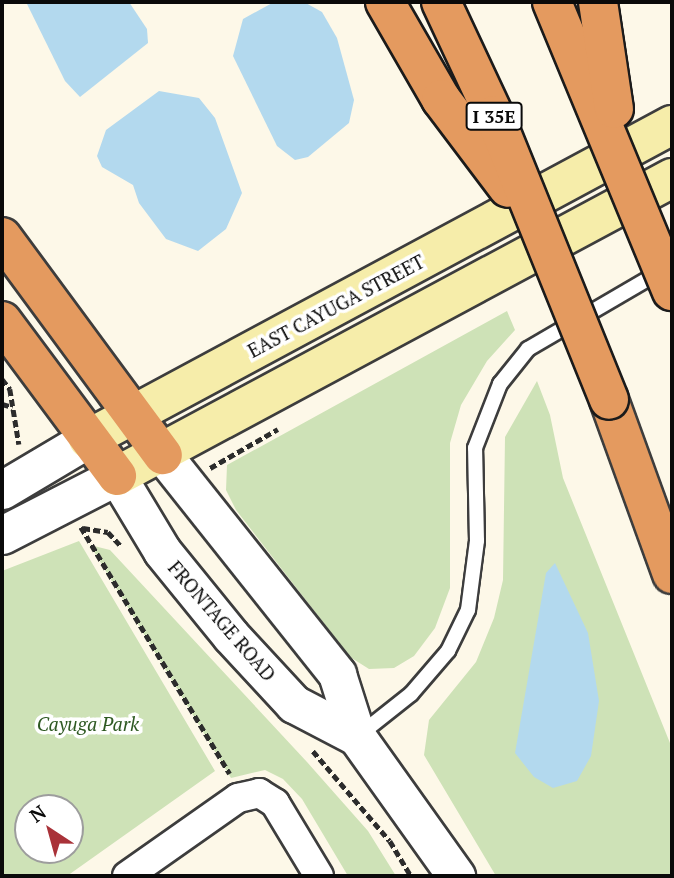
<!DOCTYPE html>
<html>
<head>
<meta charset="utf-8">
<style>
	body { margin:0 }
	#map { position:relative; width:674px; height:878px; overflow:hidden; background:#fdf8e8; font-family:"PT Serif",serif }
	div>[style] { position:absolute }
	.green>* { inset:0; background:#cee2b7 }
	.water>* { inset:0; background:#b3d9ee }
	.path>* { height:4.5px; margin-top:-2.25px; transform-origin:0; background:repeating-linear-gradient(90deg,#2c2c2c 0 7px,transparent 0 10.5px) }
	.roads { filter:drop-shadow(2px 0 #3d3d3d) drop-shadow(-2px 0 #3d3d3d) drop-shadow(0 2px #3d3d3d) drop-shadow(0 -2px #3d3d3d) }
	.service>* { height:14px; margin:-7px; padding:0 7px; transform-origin:7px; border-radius:7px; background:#fff }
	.minor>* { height:28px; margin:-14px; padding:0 14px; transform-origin:14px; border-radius:14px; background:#fff }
	.tertiary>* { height:37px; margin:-18.5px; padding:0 18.5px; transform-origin:18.5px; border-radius:18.5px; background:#fff }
	.secondary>* { height:38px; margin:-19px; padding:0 19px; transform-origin:19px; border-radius:19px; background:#f6edaa }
	.motorway>* { height:38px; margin:-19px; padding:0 19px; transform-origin:19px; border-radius:19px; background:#e49a5f }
	.bridges { filter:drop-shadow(2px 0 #1b1b1b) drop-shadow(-2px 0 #1b1b1b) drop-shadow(0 2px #1b1b1b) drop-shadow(0 -2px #1b1b1b) }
	.motorway-bridge>* { height:38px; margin:-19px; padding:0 19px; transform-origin:19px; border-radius:19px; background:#e49a5f }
	span { translate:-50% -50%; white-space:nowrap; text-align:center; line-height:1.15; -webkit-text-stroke:7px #fff; paint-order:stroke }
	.shield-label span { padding:2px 5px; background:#fff; border:2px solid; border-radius:5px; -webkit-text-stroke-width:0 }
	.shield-label { font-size:18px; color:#0a0a0a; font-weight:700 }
	.street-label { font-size:19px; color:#0a0a0a }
	.park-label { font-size:19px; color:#2e5922; font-style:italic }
	.frame { position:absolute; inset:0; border:4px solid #0a0a0a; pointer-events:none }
	.north { position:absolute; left:14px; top:794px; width:70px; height:70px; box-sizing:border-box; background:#fff; border:2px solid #9d9d9d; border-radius:50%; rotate:324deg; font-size:19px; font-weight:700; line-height:28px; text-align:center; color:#0a0a0a }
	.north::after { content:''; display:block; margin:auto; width:24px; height:32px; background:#a93239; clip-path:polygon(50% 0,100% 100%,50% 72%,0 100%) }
</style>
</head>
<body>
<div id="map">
	<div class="green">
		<div style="clip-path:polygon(507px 311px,515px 330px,487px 361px,461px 405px,450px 443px,450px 588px,435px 628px,414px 656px,394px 668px,369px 669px,350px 657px,236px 510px,226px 490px,227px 465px)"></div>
		<div style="clip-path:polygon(537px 381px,550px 415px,563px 478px,672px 748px,672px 876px,496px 876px,424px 755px,429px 720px,476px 662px,494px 618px,503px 580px,505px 437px)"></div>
		<div style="clip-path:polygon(evenodd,79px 541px,215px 771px,67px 876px,2px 876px,2px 571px,79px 541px,28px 808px,70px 808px,70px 850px,28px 850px,28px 808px)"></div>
		<div style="clip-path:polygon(90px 545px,110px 550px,307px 762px,368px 831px,396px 876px,348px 876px,302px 799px,283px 779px,265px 770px,231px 778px)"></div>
	</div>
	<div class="water">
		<div style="clip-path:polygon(26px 2px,129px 2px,147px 29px,148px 43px,80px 97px,65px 81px)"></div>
		<div style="clip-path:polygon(274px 2px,304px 2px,322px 12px,337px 38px,354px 100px,349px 123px,308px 157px,295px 160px,277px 146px,233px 56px,243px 19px)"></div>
		<div style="clip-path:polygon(159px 91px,199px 98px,215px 118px,242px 193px,226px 229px,198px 251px,166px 239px,139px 203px,133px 185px,102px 167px,97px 156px,106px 130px)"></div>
		<div style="clip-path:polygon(555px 563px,588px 633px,599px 701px,591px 756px,577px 781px,553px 788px,534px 777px,515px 753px,546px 573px)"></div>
	</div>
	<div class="path">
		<div style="left:2px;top:379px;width:13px;rotate:51deg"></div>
		<div style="left:10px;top:389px;width:56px;rotate:80.7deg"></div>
		<div style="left:2px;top:404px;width:11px;rotate:15deg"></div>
		<div style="left:210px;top:468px;width:78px;rotate:-29.8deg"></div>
		<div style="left:81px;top:527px;width:288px;rotate:58.9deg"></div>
		<div style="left:83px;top:528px;width:25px;rotate:9deg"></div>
		<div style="left:108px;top:532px;width:18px;rotate:47deg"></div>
		<div style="left:313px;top:751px;width:118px;rotate:49.5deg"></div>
		<div style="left:390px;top:841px;width:41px;rotate:59deg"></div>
	</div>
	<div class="roads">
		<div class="service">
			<div style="left:358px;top:736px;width:68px;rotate:-38.4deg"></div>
			<div style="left:411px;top:694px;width:57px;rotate:-49.3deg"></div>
			<div style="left:448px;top:651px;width:46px;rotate:-64deg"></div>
			<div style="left:468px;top:610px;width:70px;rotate:-82.6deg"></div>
			<div style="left:477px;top:541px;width:93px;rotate:-91.2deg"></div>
			<div style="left:475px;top:448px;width:69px;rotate:-68.7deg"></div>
			<div style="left:500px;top:384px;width:45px;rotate:-51.3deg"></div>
			<div style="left:528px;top:349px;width:156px;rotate:-30.3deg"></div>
		</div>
		<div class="minor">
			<div style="left:127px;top:876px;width:136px;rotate:-35.1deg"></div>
			<div style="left:238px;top:798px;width:22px;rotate:-13deg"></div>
			<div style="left:259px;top:793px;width:19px;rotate:32deg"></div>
			<div style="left:275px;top:803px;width:85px;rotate:58.9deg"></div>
		</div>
		<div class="tertiary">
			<div style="left:163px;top:455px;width:280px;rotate:51.5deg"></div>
			<div style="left:337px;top:674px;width:66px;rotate:72.4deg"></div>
			<div style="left:357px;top:737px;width:171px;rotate:54.5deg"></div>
			<div style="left:2px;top:490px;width:100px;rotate:-30.7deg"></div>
			<div style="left:2px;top:535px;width:129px;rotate:-27.2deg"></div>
			<div style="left:117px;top:476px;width:87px;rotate:59deg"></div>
			<div style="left:162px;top:551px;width:109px;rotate:50.9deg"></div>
			<div style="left:231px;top:636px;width:93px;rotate:47.2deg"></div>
			<div style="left:294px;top:704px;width:71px;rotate:27.6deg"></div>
		</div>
		<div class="secondary">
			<div style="left:88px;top:439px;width:663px;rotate:-28.27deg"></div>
			<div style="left:117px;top:476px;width:630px;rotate:-28.23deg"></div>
		</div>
		<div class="motorway">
			<div style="left:2px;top:237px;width:271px;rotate:53.6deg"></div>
			<div style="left:2px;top:321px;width:193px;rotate:53.4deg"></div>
			<div style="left:609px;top:400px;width:185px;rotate:70.1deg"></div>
		</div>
	</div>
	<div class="bridges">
		<div class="motorway-bridge">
			<div style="left:385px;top:2px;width:112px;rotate:60deg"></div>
			<div style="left:441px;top:99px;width:111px;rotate:53deg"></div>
			<div style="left:441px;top:2px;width:125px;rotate:64.9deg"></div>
			<div style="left:494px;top:115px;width:307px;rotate:68deg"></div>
			<div style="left:552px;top:2px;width:313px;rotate:67.5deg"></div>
			<div style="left:598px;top:2px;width:108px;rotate:81.5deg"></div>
		</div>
	</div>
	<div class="shield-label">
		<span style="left:494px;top:116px">I 35E</span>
	</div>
	<div class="street-label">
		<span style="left:336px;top:306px;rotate:-28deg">EAST CAYUGA STREET</span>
		<span style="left:222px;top:621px;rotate:49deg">FRONTAGE ROAD</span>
	</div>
	<div class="park-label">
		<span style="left:88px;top:724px">Cayuga Park</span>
	</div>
	<div class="frame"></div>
	<div class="north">N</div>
</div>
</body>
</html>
